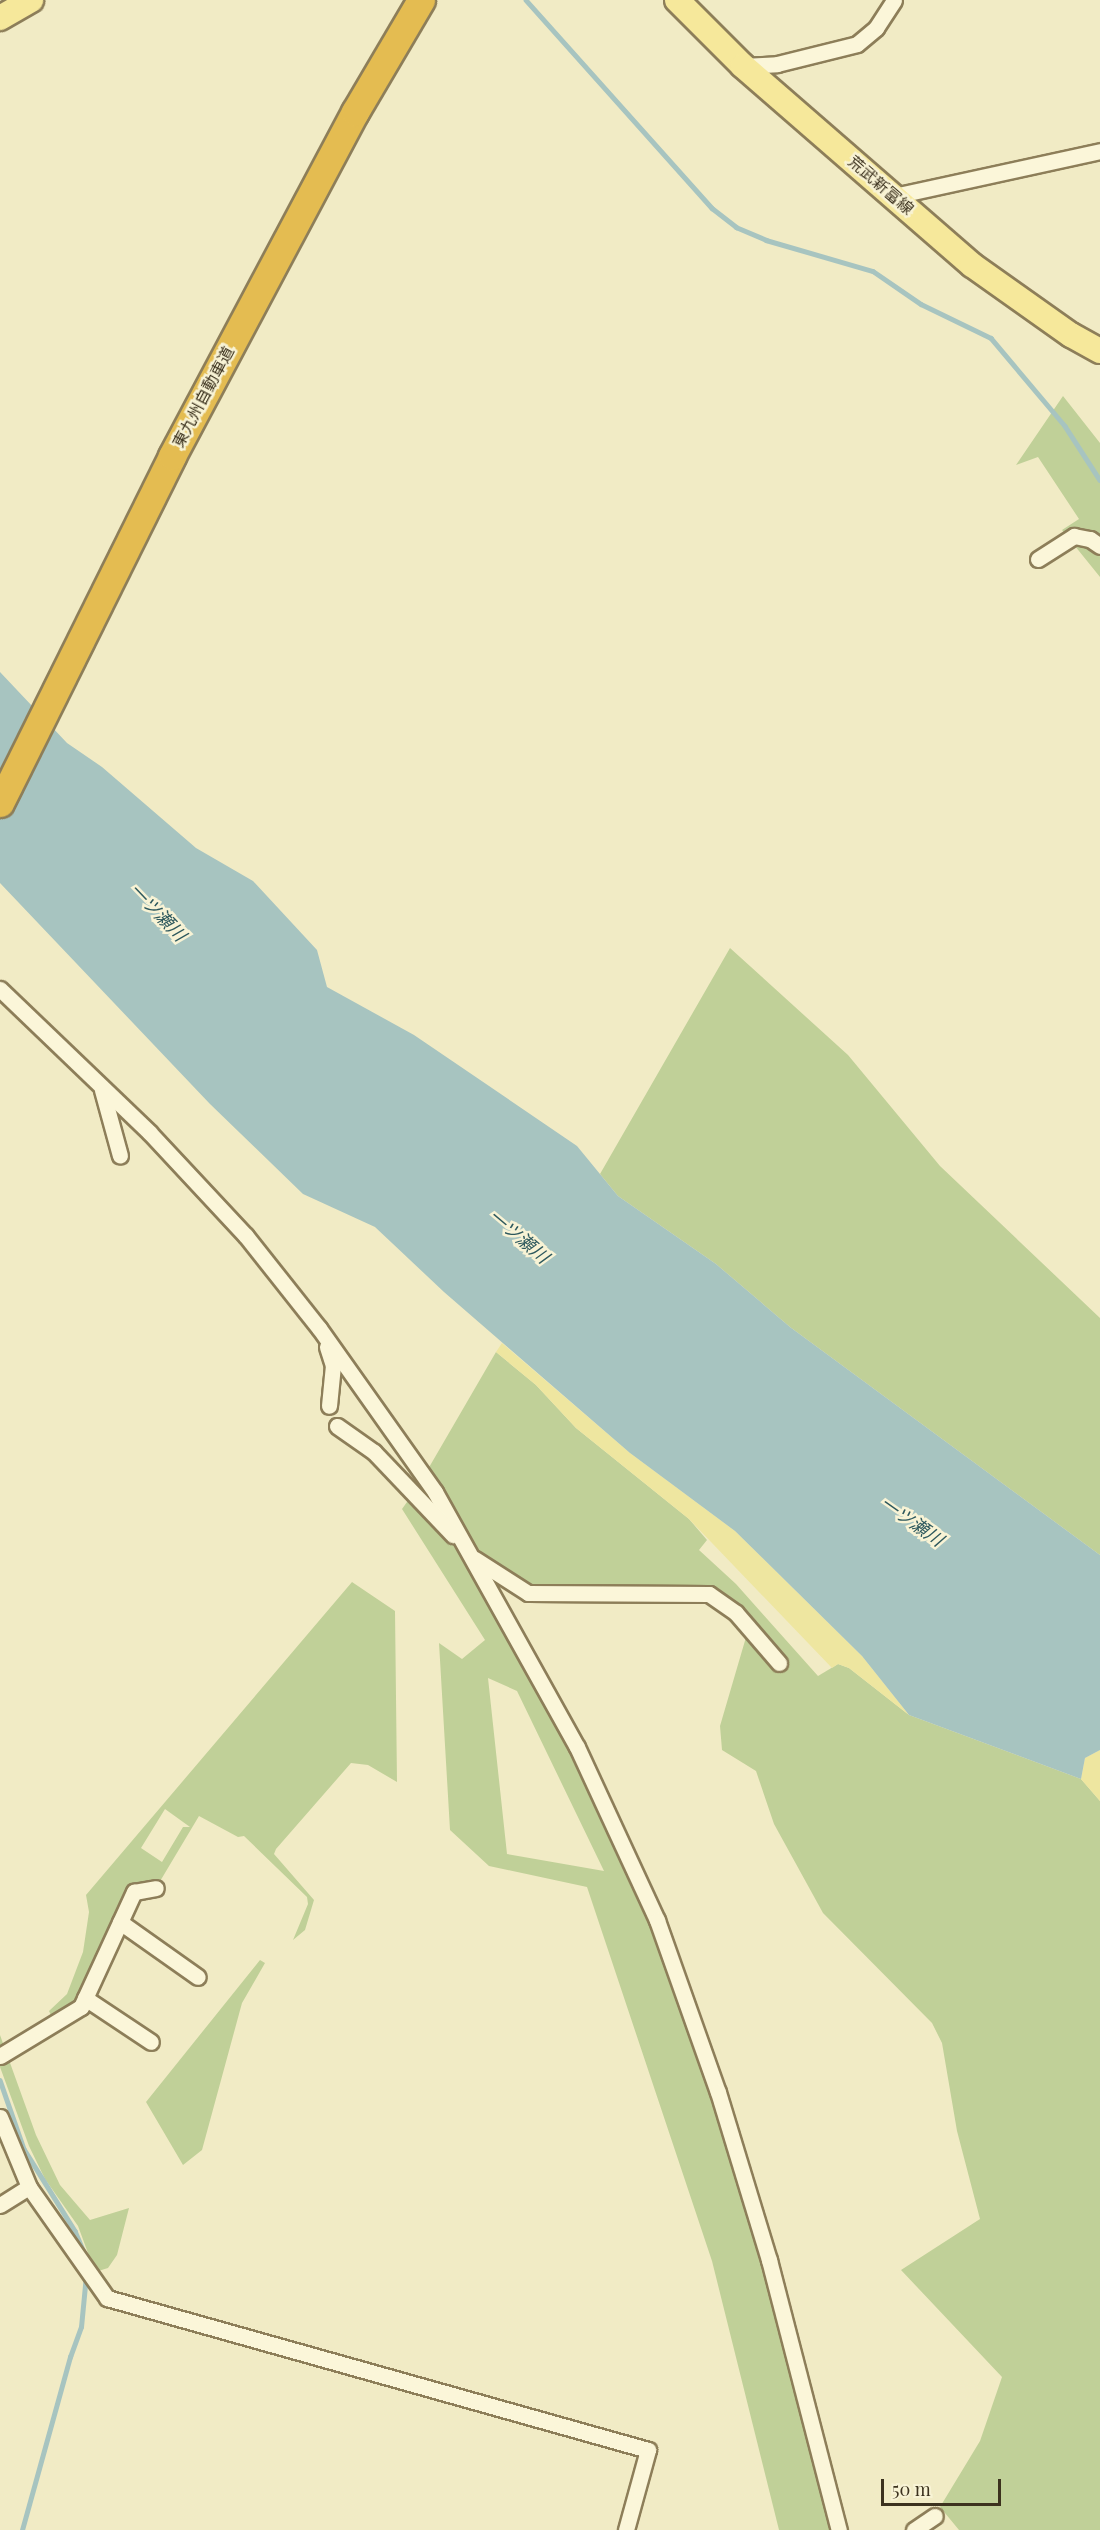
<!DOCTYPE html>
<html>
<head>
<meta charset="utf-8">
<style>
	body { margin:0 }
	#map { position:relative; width:1100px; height:2530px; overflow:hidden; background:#f1ebc5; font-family:"Playfair Display","Noto Sans JP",serif }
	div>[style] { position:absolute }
	.green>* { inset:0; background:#c0d098 }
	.sand>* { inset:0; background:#eee6a0 }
	.water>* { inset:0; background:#a7c4c0 }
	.stream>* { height:4.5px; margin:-2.25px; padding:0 2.25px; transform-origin:2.25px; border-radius:2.25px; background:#a7c4c0 }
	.roads { filter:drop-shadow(2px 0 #8d7e59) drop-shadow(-2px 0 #8d7e59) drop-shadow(0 2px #8d7e59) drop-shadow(0 -2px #8d7e59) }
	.street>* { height:15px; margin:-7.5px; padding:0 7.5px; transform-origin:7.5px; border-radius:7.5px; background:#fbf6d9 }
	.primary>* { height:24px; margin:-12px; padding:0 12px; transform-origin:12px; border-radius:12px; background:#f6e89b }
	.highway>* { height:27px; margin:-13.5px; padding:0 13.5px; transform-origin:13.5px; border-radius:13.5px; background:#e4bc51 }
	span { translate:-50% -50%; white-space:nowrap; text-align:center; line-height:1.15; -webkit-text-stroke:5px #f8f3d5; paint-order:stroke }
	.street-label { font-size:16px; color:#3c321e }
	.water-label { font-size:18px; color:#2d585d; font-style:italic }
	.scale { position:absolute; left:881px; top:2479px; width:120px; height:27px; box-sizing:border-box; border:3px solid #3c321e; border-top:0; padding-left:8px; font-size:18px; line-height:21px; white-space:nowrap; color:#3c321e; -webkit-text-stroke:4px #f8f3d5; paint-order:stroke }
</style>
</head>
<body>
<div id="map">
	<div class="green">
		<div style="clip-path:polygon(1063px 396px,1100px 443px,1100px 577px,1062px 530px,1079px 519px,1038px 457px,1016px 465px)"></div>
		<div style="clip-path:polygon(730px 948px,848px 1055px,940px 1166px,1100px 1318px,1100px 1555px,790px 1327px,716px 1264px,618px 1196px,600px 1174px)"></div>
		<div style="clip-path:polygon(evenodd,496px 1352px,536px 1385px,576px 1428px,689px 1519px,707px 1540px,699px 1550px,736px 1584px,818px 1676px,838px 1664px,849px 1668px,909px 1715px,1081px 1779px,1100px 1801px,1100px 2530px,959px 2530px,940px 2507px,980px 2441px,1002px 2377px,901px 2270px,980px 2219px,957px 2131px,942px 2043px,932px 2023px,823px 1913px,774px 1824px,756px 1771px,722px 1750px,720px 1726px,749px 1627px,709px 1594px,528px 1593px,472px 1557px,607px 1806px,718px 2092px,839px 2530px,779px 2530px,712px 2261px,587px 1887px,489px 1866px,450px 1830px,439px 1643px,462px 1659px,485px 1640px,402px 1509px,412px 1495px,458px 1540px,424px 1476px,496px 1352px,488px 1678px,517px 1691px,604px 1871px,507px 1854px,488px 1678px)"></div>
		<div style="clip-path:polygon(evenodd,352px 1582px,395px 1611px,397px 1782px,368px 1765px,351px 1763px,276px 1849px,274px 1854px,314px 1900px,305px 1930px,293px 1940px,308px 1904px,307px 1897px,244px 1836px,238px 1837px,199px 1816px,156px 1888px,134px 1892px,81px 2007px,55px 2024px,49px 2011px,67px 1994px,83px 1952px,89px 1912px,86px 1895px,352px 1582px,165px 1809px,190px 1827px,183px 1827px,162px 1862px,141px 1848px,165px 1809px)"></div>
		<div style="clip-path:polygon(260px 1960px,265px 1963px,242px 2003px,202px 2150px,183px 2165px,146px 2102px)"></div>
		<div style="clip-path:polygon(0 2035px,36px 2135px,60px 2185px,90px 2220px,129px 2208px,117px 2255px,108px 2268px,95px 2272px,78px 2226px,45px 2179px,29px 2146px,0 2067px)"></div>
	</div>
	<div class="sand">
		<div style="clip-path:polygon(502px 1343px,630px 1453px,735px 1531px,862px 1656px,909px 1715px,849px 1668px,838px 1664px,832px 1668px,689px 1519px,576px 1428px,536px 1385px,496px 1352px)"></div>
		<div style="clip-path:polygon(1100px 1750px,1100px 1801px,1081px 1779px,1085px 1758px)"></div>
	</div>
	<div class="water">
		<div style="clip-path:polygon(0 672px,67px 743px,102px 767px,196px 848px,253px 881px,317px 950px,327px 987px,414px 1035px,577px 1146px,618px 1196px,716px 1264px,790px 1327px,1100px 1555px,1100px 1750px,1085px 1758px,1081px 1779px,909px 1715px,862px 1656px,735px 1531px,630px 1453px,444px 1292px,375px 1227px,303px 1194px,210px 1104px,0 883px)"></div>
	</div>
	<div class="stream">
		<div style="left:526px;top:0;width:279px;rotate:48.2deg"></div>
		<div style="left:712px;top:208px;width:31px;rotate:38deg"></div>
		<div style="left:736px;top:227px;width:33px;rotate:23deg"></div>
		<div style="left:766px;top:240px;width:111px;rotate:16.2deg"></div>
		<div style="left:873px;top:271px;width:58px;rotate:34.5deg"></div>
		<div style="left:921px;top:304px;width:78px;rotate:25.9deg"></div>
		<div style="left:991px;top:338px;width:115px;rotate:49.9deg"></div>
		<div style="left:1065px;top:426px;width:64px;rotate:57.1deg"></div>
		<div style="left:0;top:2080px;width:73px;rotate:70.8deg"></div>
		<div style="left:24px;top:2149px;width:97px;rotate:58.1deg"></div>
		<div style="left:75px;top:2231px;width:26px;rotate:67deg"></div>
		<div style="left:22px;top:2530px;width:180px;rotate:-74.5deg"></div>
		<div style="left:70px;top:2357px;width:32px;rotate:-70deg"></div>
		<div style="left:81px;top:2327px;width:52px;rotate:-84.5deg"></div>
	</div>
	<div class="roads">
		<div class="street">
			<div style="left:743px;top:66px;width:34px;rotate:-3deg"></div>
			<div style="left:777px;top:64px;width:82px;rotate:-14deg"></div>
			<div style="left:857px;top:44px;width:25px;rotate:-40deg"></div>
			<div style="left:876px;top:28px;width:33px;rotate:-57deg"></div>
			<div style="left:894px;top:196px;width:211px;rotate:-12.3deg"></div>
			<div style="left:1038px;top:559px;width:43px;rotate:-32.6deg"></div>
			<div style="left:1074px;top:536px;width:16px;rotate:11deg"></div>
			<div style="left:1090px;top:539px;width:12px;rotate:35deg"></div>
			<div style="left:0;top:989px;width:207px;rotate:43.8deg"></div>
			<div style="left:149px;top:1132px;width:142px;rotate:47deg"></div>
			<div style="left:246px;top:1236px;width:117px;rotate:51.6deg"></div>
			<div style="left:319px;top:1328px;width:201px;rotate:54.7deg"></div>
			<div style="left:435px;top:1492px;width:292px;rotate:60.9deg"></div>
			<div style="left:577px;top:1747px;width:191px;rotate:65.2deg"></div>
			<div style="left:657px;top:1920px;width:182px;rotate:70.5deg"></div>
			<div style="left:718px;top:2092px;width:176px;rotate:73.1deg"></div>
			<div style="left:769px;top:2260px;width:279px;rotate:75.5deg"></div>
			<div style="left:102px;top:1090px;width:68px;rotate:74.7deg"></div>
			<div style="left:327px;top:1347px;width:19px;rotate:72deg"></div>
			<div style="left:333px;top:1365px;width:41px;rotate:95.6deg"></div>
			<div style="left:337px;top:1426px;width:45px;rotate:35.1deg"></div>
			<div style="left:374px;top:1452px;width:115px;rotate:46.4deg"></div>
			<div style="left:475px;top:1559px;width:63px;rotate:32.7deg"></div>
			<div style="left:528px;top:1593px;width:181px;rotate:0.3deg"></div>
			<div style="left:709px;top:1594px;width:33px;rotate:35deg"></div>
			<div style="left:736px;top:1613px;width:66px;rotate:49.3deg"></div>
			<div style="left:120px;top:1922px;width:95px;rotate:35.2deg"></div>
			<div style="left:85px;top:1998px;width:79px;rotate:33.7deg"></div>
			<div style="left:0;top:2056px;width:95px;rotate:-31.2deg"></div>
			<div style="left:81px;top:2007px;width:127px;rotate:-65.3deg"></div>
			<div style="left:134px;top:1892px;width:22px;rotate:-10deg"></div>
			<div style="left:0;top:2117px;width:76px;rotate:67.5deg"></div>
			<div style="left:29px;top:2187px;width:136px;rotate:54.9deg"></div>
			<div style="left:107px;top:2298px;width:562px;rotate:15.69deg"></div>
			<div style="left:648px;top:2450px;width:83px;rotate:105.4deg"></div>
			<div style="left:0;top:2205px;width:34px;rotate:-32deg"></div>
			<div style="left:914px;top:2530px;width:25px;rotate:-34deg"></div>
		</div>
		<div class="primary">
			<div style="left:677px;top:0;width:93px;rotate:45deg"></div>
			<div style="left:743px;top:66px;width:303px;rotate:41deg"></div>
			<div style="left:972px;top:265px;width:121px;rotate:35.3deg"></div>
			<div style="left:1071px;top:335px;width:33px;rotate:29deg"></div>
			<div style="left:0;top:18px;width:36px;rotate:-30deg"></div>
		</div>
		<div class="highway">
			<div style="left:0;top:803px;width:387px;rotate:-63.6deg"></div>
			<div style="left:172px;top:456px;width:390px;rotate:-62deg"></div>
			<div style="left:355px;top:112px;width:130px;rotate:-59.5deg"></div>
		</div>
	</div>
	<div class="street-label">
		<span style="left:881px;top:185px;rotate:41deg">荒武新富線</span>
		<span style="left:203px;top:397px;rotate:-62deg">東九州自動車道</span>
	</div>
	<div class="water-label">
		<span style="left:158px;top:912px;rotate:46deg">一ツ瀬川</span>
		<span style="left:519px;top:1236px;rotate:40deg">一ツ瀬川</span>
		<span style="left:912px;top:1521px;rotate:35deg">一ツ瀬川</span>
	</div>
	<div class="scale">50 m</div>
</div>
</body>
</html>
